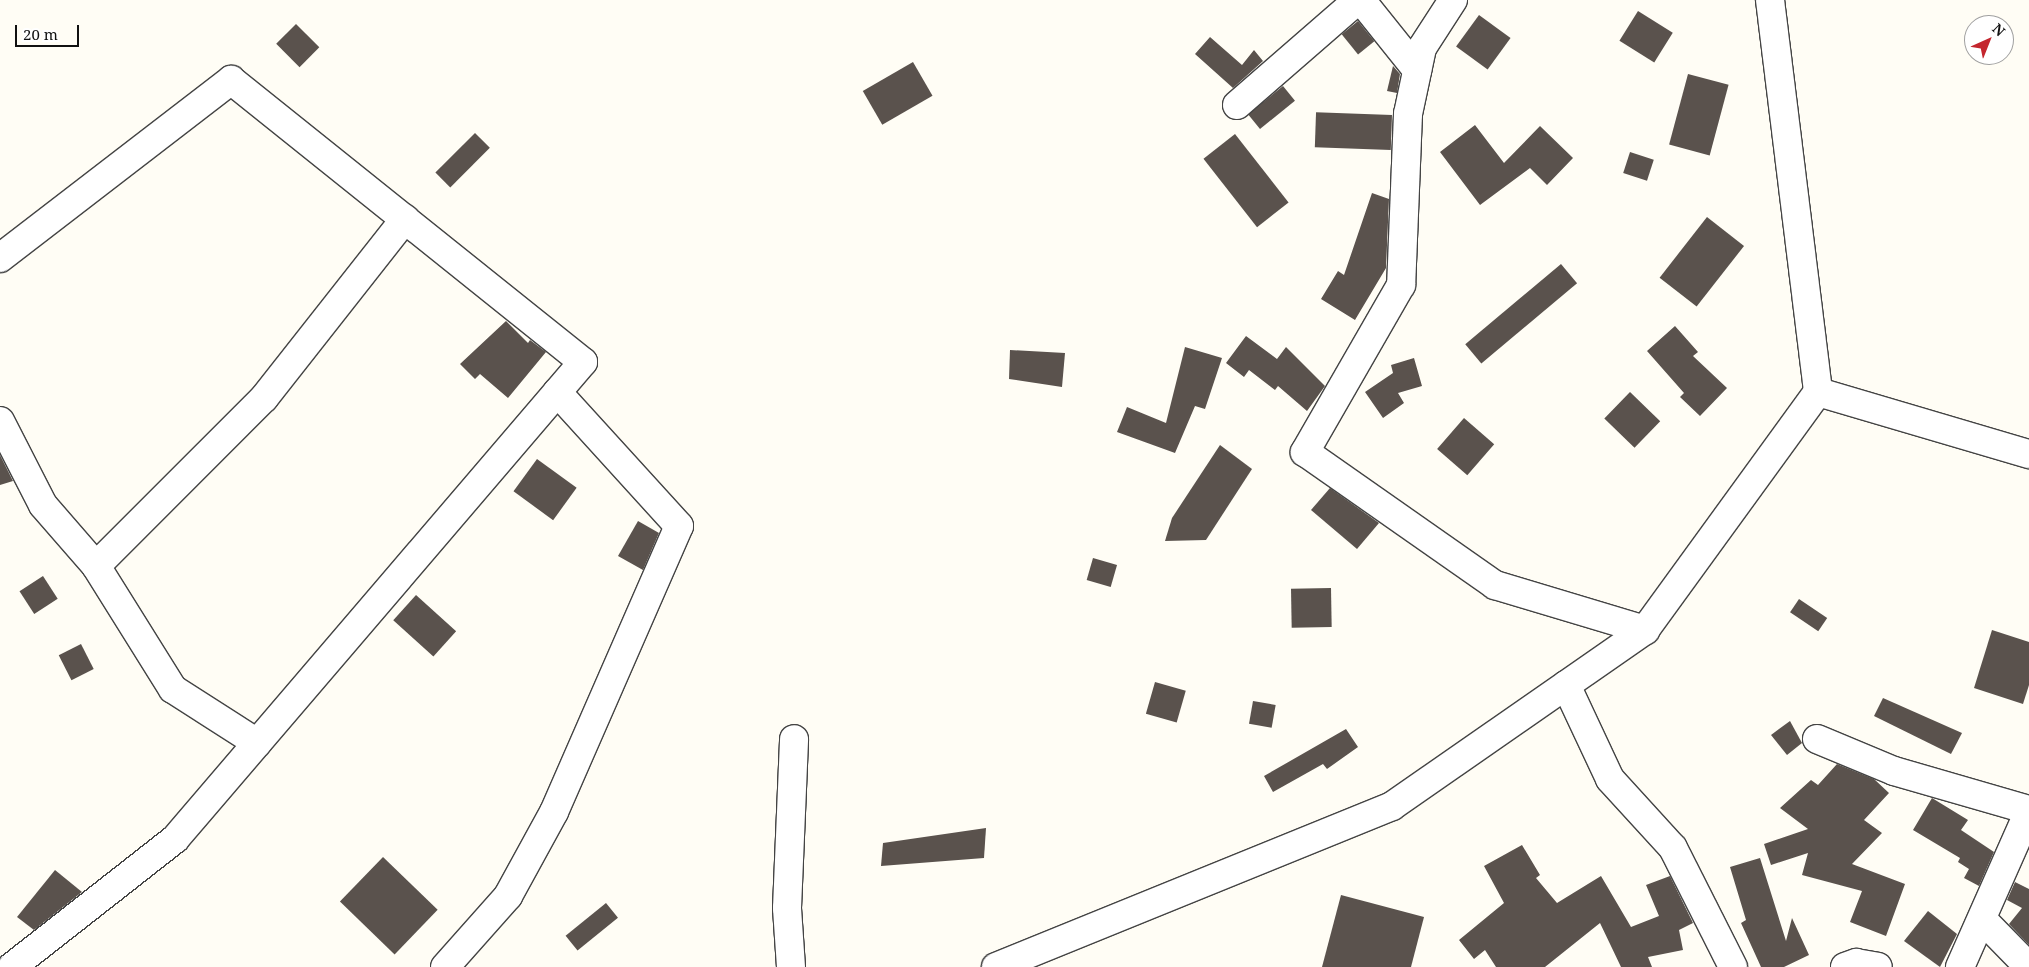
<!DOCTYPE html>
<html>
<head>
<meta charset="utf-8">
<style>
	body { margin:0 }
	#map { position:relative; width:2029px; height:967px; overflow:hidden; background:#fffdf5; font-family:"Noto Serif",serif }
	div>[style] { position:absolute }
	.building>* { inset:0; background:#5a524d; transform-origin:0 0 }
	.roads { filter:drop-shadow(1px 0 #444) drop-shadow(-1px 0 #444) drop-shadow(0 1px #444) drop-shadow(0 -1px #444) }
	.minor>* { height:28px; margin:-14px; padding:0 14px; transform-origin:14px; border-radius:14px; background:#fff }
	span { translate:-50% -50%; white-space:nowrap; text-align:center; line-height:1.15; -webkit-text-stroke:5px #fff; paint-order:stroke }
	.north { position:absolute; left:1964px; top:15px; width:50px; height:50px; box-sizing:border-box; background:#fff; border:1px solid #a0a0a0; border-radius:50%; rotate:44deg; font-size:14px; font-weight:700; line-height:20px; text-align:center; color:#111 }
	.north::after { content:''; display:block; margin:auto; width:18px; height:22px; background:#c4262e; clip-path:polygon(50% 0,100% 100%,50% 72%,0 100%) }
	.scale { position:absolute; left:15px; top:25px; width:64px; height:22px; box-sizing:border-box; border:2px solid #111; border-top:0; padding-left:6px; font-size:15px; line-height:18px; white-space:nowrap; color:#111; -webkit-text-stroke:4px #fff; paint-order:stroke }
</style>
</head>
<body>
<div id="map">
	<div class="building">
		<div style="left:1638px;top:11px;width:41px;height:35px;rotate:32deg"></div>
		<div style="left:1479px;top:15px;width:39px;height:39px;rotate:36deg"></div>
		<div style="left:1358px;top:21px;width:26px;height:21px;rotate:51deg"></div>
		<div style="left:296px;top:24px;width:33px;height:28px;rotate:45deg"></div>
		<div style="clip-path:polygon(1210px 37px,1242px 65px,1254px 50px,1263px 61px,1233px 88px,1195px 54px)"></div>
		<div style="left:913px;top:62px;width:39px;height:58px;rotate:60deg"></div>
		<div style="clip-path:polygon(1393px 66px,1400px 74px,1397px 93px,1387px 91px)"></div>
		<div style="left:1688px;top:74px;width:42px;height:73px;rotate:15deg"></div>
		<div style="left:1283px;top:86px;width:19px;height:45px;rotate:51deg"></div>
		<div style="left:1392px;top:115px;width:35px;height:76px;rotate:92deg"></div>
		<div style="clip-path:polygon(1475px 125px,1504px 163px,1540px 126px,1573px 158px,1547px 185px,1530px 168px,1480px 205px,1440px 152px)"></div>
		<div style="left:475px;top:133px;width:21px;height:56px;rotate:45deg"></div>
		<div style="left:1235px;top:134px;width:87px;height:40px;rotate:52deg"></div>
		<div style="left:1630px;top:152px;width:25px;height:22px;rotate:18deg"></div>
		<div style="clip-path:polygon(1372px 193px,1389px 199px,1386px 268px,1355px 320px,1321px 299px,1338px 271px,1344px 275px)"></div>
		<div style="left:1707px;top:217px;width:47px;height:77px;rotate:38deg"></div>
		<div style="left:1561px;top:264px;width:25px;height:125px;rotate:50deg"></div>
		<div style="clip-path:polygon(506px 321px,528px 343px,530px 340px,546px 352px,508px 398px,480px 374px,475px 379px,460px 364px)"></div>
		<div style="clip-path:polygon(1675px 326px,1698px 352px,1693px 356px,1727px 388px,1700px 416px,1680px 397px,1684px 393px,1647px 351px)"></div>
		<div style="clip-path:polygon(1246px 336px,1277px 359px,1286px 347px,1325px 386px,1307px 411px,1278px 386px,1275px 390px,1249px 370px,1244px 377px,1226px 363px)"></div>
		<div style="clip-path:polygon(1185px 347px,1222px 358px,1205px 409px,1195px 406px,1175px 453px,1117px 432px,1127px 407px,1166px 423px)"></div>
		<div style="clip-path:polygon(1010px 350px,1065px 353px,1062px 387px,1009px 379px)"></div>
		<div style="clip-path:polygon(1414px 358px,1422px 386px,1398px 393px,1404px 403px,1383px 418px,1365px 392px,1393px 373px,1391px 365px)"></div>
		<div style="left:1630px;top:392px;width:42px;height:37px;rotate:44deg"></div>
		<div style="left:1464px;top:418px;width:40px;height:41px;rotate:41deg"></div>
		<div style="clip-path:polygon(1220px 445px,1252px 469px,1206px 540px,1165px 541px,1172px 518px)"></div>
		<div style="clip-path:polygon(0 455px,13px 481px,0 485px)"></div>
		<div style="left:537px;top:459px;width:49px;height:40px;rotate:36deg"></div>
		<div style="clip-path:polygon(1330px 488px,1379px 523px,1357px 549px,1311px 510px)"></div>
		<div style="clip-path:polygon(638px 521px,659px 533px,643px 570px,618px 556px)"></div>
		<div style="left:1093px;top:558px;width:25px;height:23px;rotate:16deg"></div>
		<div style="left:43px;top:576px;width:27px;height:28px;rotate:57deg"></div>
		<div style="left:1331px;top:588px;width:39px;height:40px;rotate:89deg"></div>
		<div style="left:416px;top:595px;width:54px;height:34px;rotate:42deg"></div>
		<div style="left:1799px;top:599px;width:34px;height:16px;rotate:34deg"></div>
		<div style="clip-path:polygon(1992px 630px,2029px 642px,2029px 685px,2023px 704px,1974px 688px)"></div>
		<div style="left:81px;top:644px;width:28px;height:25px;rotate:63deg"></div>
		<div style="left:1155px;top:682px;width:32px;height:33px;rotate:16deg"></div>
		<div style="clip-path:polygon(1883px 698px,1962px 733px,1951px 754px,1874px 716px)"></div>
		<div style="left:1253px;top:701px;width:23px;height:23px;rotate:10deg"></div>
		<div style="clip-path:polygon(1790px 721px,1802px 743px,1787px 755px,1771px 735px)"></div>
		<div style="clip-path:polygon(1346px 729px,1358px 747px,1327px 769px,1323px 764px,1273px 792px,1264px 776px)"></div>
		<div style="clip-path:polygon(1837px 764px,1874px 779px,1889px 793px,1864px 820px,1882px 833px,1852px 864px,1905px 884px,1886px 936px,1850px 922px,1862px 891px,1802px 875px,1808px 853px,1771px 865px,1764px 844px,1808px 829px,1780px 808px,1811px 780px,1818px 785px)"></div>
		<div style="clip-path:polygon(1932px 798px,1968px 820px,1961px 830px,1994px 852px,1979px 886px,1964px 878px,1969px 869px,1958px 862px,1960px 858px,1913px 830px)"></div>
		<div style="clip-path:polygon(986px 828px,984px 858px,881px 866px,883px 843px)"></div>
		<div style="clip-path:polygon(1522px 845px,1540px 875px,1536px 878px,1557px 903px,1601px 876px,1631px 927px,1659px 916px,1646px 885px,1670px 876px,1693px 923px,1679px 930px,1683px 950px,1648px 957px,1652px 967px,1621px 967px,1600px 923px,1545px 967px,1496px 967px,1485px 950px,1474px 959px,1459px 940px,1504px 903px,1484px 866px)"></div>
		<div style="left:383px;top:857px;width:76px;height:62px;rotate:44deg"></div>
		<div style="clip-path:polygon(1760px 858px,1786px 941px,1792px 918px,1809px 955px,1784px 967px,1761px 967px,1741px 923px,1746px 920px,1730px 867px)"></div>
		<div style="clip-path:polygon(55px 870px,82px 892px,34px 930px,17px 917px)"></div>
		<div style="clip-path:polygon(2015px 882px,2029px 889px,2029px 945px,2009px 924px,2022px 908px,2007px 900px)"></div>
		<div style="clip-path:polygon(1341px 895px,1424px 917px,1411px 967px,1322px 967px)"></div>
		<div style="left:606px;top:903px;width:19px;height:52px;rotate:51deg"></div>
		<div style="clip-path:polygon(1928px 911px,1957px 934px,1940px 967px,1904px 941px)"></div>
	</div>
	<div class="roads">
		<div class="minor">
			<div style="left:1361px;top:0;width:90px;rotate:51.3deg"></div>
			<div style="left:1453px;top:0;width:57px;rotate:122.9deg"></div>
			<div style="left:1422px;top:48px;width:67px;rotate:102deg"></div>
			<div style="left:1408px;top:114px;width:171px;rotate:92.3deg"></div>
			<div style="left:1401px;top:285px;width:193px;rotate:119.9deg"></div>
			<div style="left:1305px;top:452px;width:232px;rotate:35deg"></div>
			<div style="left:1495px;top:585px;width:157px;rotate:16.7deg"></div>
			<div style="left:1770px;top:0;width:395px;rotate:83deg"></div>
			<div style="left:1237px;top:105px;width:160px;rotate:-41deg"></div>
			<div style="left:0;top:258px;width:292px;rotate:-37.6deg"></div>
			<div style="left:231px;top:80px;width:451px;rotate:38.7deg"></div>
			<div style="left:583px;top:362px;width:628px;rotate:130.54deg"></div>
			<div style="left:175px;top:839px;width:207px;rotate:141.9deg"></div>
			<div style="left:0;top:421px;width:94px;rotate:62.9deg"></div>
			<div style="left:43px;top:505px;width:81px;rotate:49deg"></div>
			<div style="left:96px;top:566px;width:145px;rotate:58deg"></div>
			<div style="left:173px;top:689px;width:100px;rotate:32.7deg"></div>
			<div style="left:96px;top:566px;width:238px;rotate:-45deg"></div>
			<div style="left:264px;top:398px;width:228px;rotate:-51.8deg"></div>
			<div style="left:1566px;top:685px;width:104px;rotate:64.9deg"></div>
			<div style="left:1610px;top:779px;width:93px;rotate:47.6deg"></div>
			<div style="left:1673px;top:848px;width:133px;rotate:63.2deg"></div>
			<div style="left:1817px;top:739px;width:83px;rotate:22.6deg"></div>
			<div style="left:1894px;top:771px;width:141px;rotate:16.1deg"></div>
			<div style="left:1982px;top:919px;width:67px;rotate:45.6deg"></div>
			<div style="left:445px;top:967px;width:95px;rotate:-48.4deg"></div>
			<div style="left:508px;top:896px;width:96px;rotate:-61.3deg"></div>
			<div style="left:554px;top:812px;width:312px;rotate:-66.4deg"></div>
			<div style="left:679px;top:526px;width:181px;rotate:-132.3deg"></div>
			<div style="left:791px;top:967px;width:59px;rotate:-93.9deg"></div>
			<div style="left:787px;top:908px;width:169px;rotate:-87.6deg"></div>
			<div style="left:996px;top:967px;width:427px;rotate:-22.1deg"></div>
			<div style="left:1392px;top:806px;width:308px;rotate:-34.8deg"></div>
			<div style="left:1645px;top:630px;width:294px;rotate:-54deg"></div>
			<div style="left:1818px;top:392px;width:220px;rotate:16.4deg"></div>
			<div style="left:1845px;top:967px;width:12px;rotate:-20deg"></div>
			<div style="left:1856px;top:963px;width:22px;rotate:10deg"></div>
			<div style="left:1960px;top:967px;width:171px;rotate:-66.1deg"></div>
		</div>
	</div>
	<div class="north">N</div>
	<div class="scale">20 m</div>
</div>
</body>
</html>
